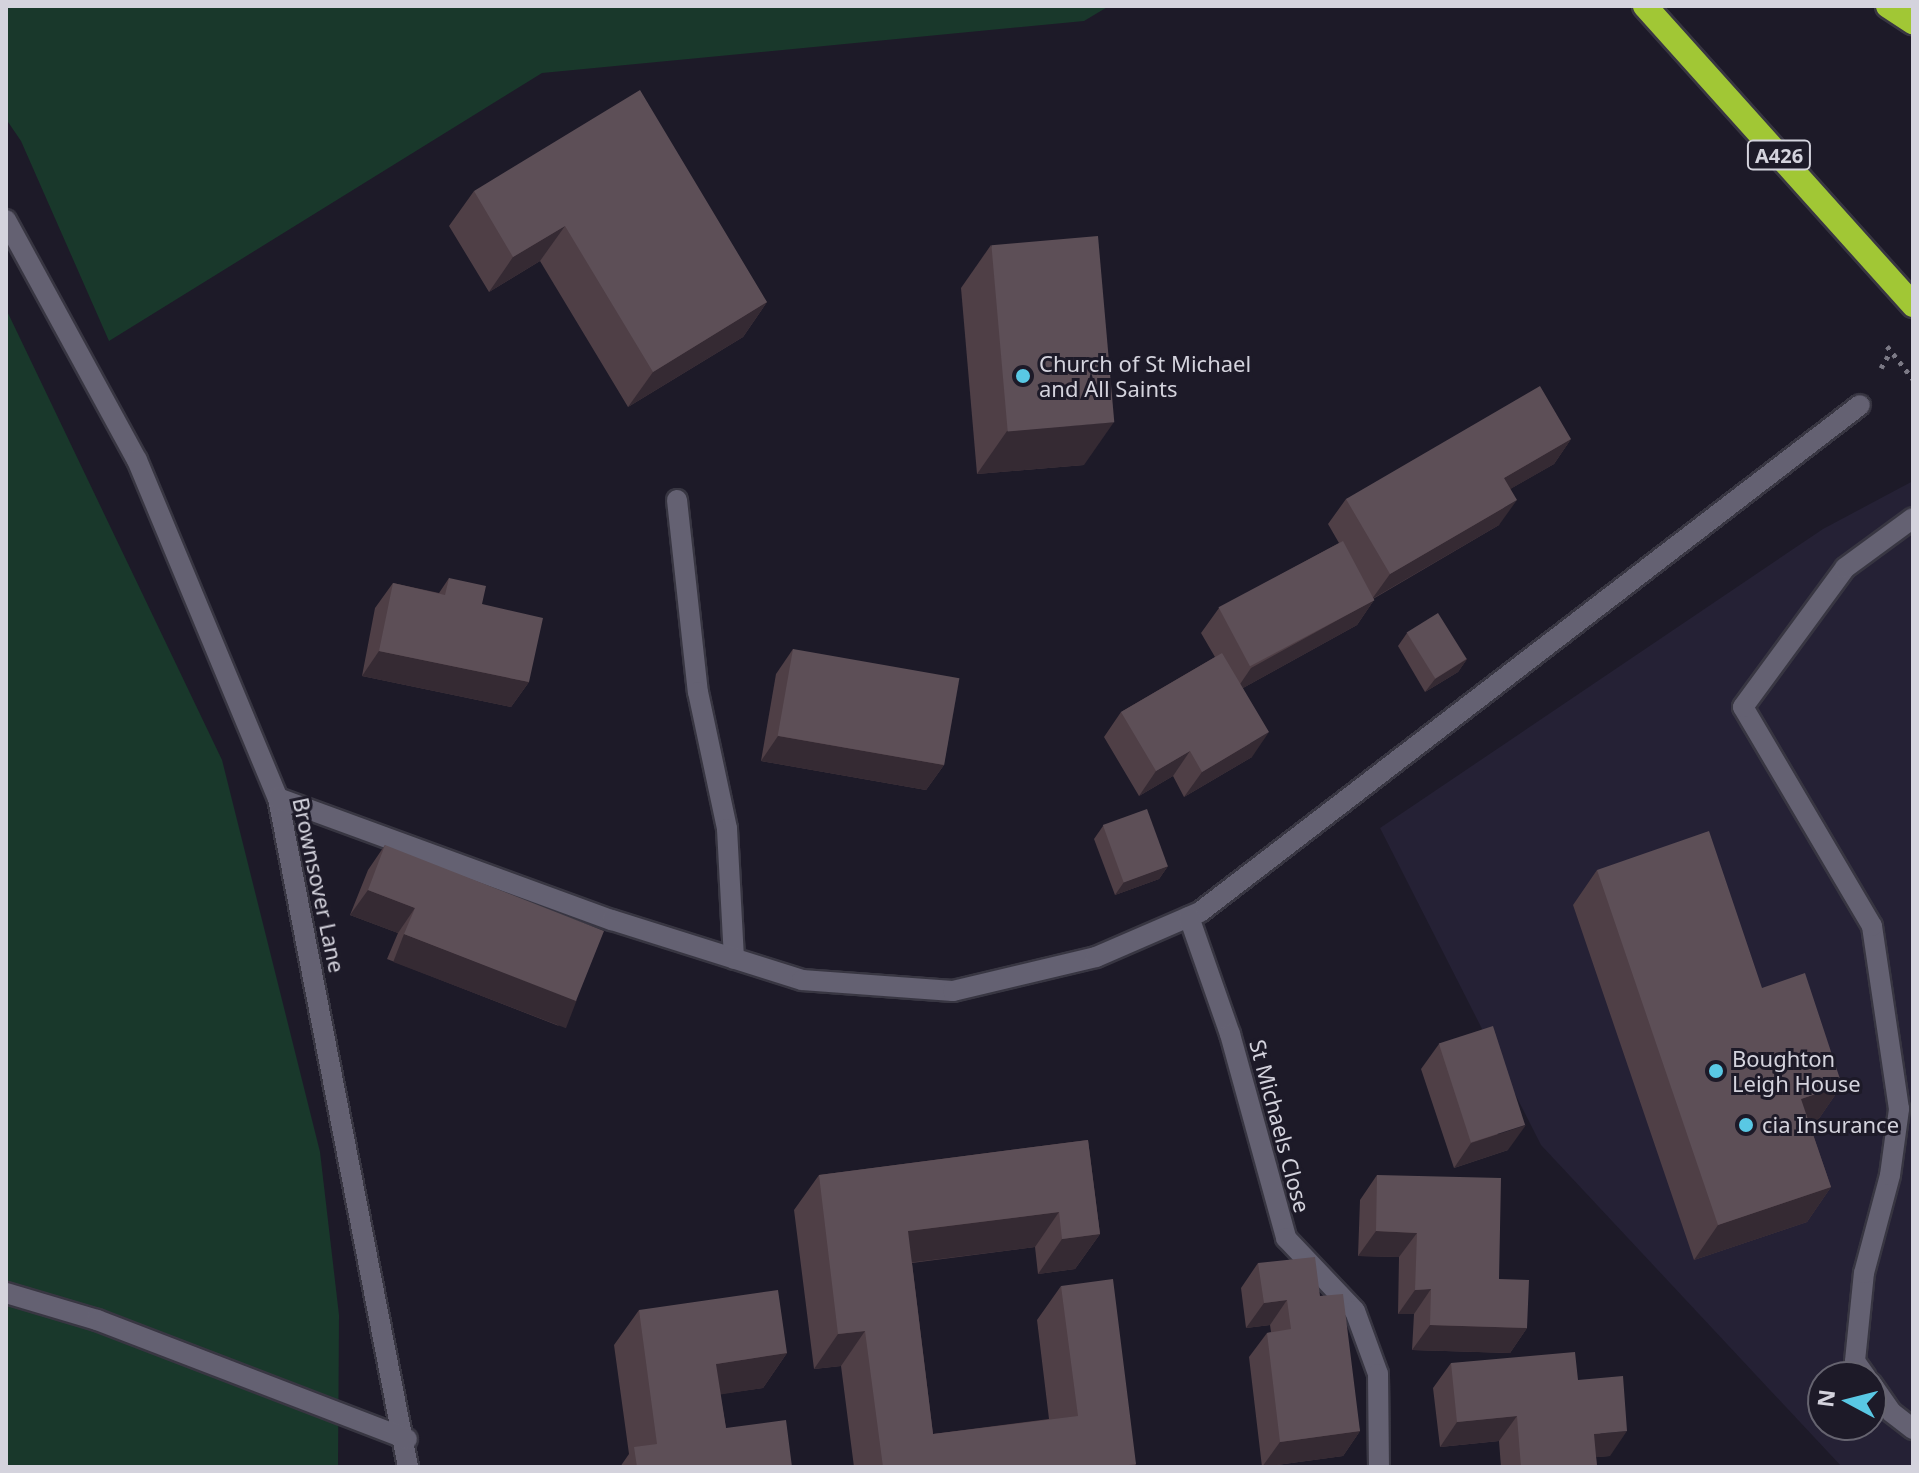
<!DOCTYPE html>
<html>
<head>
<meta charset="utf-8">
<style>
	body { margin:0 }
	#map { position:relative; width:1919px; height:1473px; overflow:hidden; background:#1d1a28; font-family:"Noto Sans",sans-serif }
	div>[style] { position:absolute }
	.built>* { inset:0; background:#252135 }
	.green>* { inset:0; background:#19382b }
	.path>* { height:5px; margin-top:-2.5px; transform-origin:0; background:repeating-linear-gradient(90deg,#7b7985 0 4px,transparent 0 10px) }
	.roads { filter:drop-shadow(2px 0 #383642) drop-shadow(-2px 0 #383642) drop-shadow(0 2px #383642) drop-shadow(0 -2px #383642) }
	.minor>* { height:20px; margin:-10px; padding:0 10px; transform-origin:10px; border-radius:10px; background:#646172 }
	.highway>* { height:24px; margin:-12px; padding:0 12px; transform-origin:12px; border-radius:12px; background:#a1c735 }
	.wall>* { inset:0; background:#4f3f46 }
	.shaded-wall>* { inset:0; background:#352a33; transform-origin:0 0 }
	.building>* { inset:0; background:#5d4f57; transform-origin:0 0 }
	.dots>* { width:22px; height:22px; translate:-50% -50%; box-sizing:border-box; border:4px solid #1d1a28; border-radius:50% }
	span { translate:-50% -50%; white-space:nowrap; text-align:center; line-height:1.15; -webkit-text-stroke:6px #1d1a28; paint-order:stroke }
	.shield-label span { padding:2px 6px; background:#1d1a28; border:2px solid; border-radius:6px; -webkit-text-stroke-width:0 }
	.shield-label { font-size:20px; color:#d4d3dd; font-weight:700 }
	.poi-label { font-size:22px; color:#d4d3dd }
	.left { translate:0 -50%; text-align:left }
	.street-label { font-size:22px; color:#d4d3dd }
	.frame { position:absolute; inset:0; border:8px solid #d4d3dd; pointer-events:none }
	.north { position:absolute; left:1807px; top:1361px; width:80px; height:80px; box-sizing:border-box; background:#1d1a28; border:2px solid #666470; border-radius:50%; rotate:277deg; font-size:22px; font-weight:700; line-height:32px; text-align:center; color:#d4d3dd }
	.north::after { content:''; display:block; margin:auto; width:28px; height:36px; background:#59c8e4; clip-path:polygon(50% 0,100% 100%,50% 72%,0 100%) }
</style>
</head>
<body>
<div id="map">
	<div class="built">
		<div style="clip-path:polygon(evenodd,1913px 481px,1913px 1467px,1842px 1467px,1541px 1145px,1380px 828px,1823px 529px,1913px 481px,1823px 1377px,1871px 1377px,1871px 1425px,1823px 1425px,1823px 1377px)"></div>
	</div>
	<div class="green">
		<div style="clip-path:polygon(6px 6px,1109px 6px,1084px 21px,542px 73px,109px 341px,21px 141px,6px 119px)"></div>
		<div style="clip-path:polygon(6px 309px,222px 760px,320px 1152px,339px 1315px,338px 1467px,6px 1467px)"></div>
	</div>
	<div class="path">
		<div style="left:1887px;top:346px;width:42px;rotate:51.8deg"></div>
		<div style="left:1881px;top:368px;width:20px;rotate:-60deg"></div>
	</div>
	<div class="roads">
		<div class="minor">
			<div style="left:6px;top:220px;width:273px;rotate:61.4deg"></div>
			<div style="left:137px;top:460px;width:366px;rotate:67.4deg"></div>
			<div style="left:278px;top:798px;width:682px;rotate:79deg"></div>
			<div style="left:677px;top:500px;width:193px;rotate:83.8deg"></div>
			<div style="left:698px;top:692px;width:140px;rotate:78deg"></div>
			<div style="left:727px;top:829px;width:130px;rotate:86.9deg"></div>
			<div style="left:278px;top:798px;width:356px;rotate:20.1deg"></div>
			<div style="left:612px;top:920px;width:199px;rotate:17.5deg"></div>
			<div style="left:802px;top:980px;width:151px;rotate:4.2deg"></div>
			<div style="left:953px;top:991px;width:147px;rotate:-13.4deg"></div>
			<div style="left:1096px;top:957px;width:113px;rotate:-23.4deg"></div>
			<div style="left:1200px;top:912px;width:832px;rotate:-37.53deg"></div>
			<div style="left:1189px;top:917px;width:124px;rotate:70.7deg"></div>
			<div style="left:1230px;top:1034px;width:212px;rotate:74.6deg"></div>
			<div style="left:1286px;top:1238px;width:100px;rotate:46.6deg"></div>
			<div style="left:1355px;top:1311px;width:67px;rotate:69.9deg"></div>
			<div style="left:1378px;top:1374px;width:93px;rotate:89.4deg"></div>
			<div style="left:6px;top:1293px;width:95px;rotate:16.5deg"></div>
			<div style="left:97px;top:1320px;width:332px;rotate:21deg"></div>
			<div style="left:1866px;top:1377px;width:19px;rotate:-125deg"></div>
			<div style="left:1855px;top:1361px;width:88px;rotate:-84.2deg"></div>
			<div style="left:1864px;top:1273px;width:101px;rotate:-75.1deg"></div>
			<div style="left:1890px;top:1175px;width:67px;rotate:-82.2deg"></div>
			<div style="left:1899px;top:1109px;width:185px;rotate:-98.4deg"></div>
			<div style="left:1872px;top:926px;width:254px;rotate:-120.5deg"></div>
			<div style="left:1743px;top:707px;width:172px;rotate:-53.7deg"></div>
			<div style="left:1845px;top:568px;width:84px;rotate:-36.3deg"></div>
			<div style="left:1871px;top:1383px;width:35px;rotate:55deg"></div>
			<div style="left:1891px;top:1412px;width:28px;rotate:38deg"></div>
		</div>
		<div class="highway">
			<div style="left:1645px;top:6px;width:402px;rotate:48.1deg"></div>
			<div style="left:1888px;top:6px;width:30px;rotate:33deg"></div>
		</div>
	</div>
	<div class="wall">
		<div style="clip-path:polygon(474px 191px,767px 302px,743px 337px,628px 407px,540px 261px,489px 292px,449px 226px)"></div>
		<div style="clip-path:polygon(991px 245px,1084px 465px,977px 474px,961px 288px)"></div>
		<div style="clip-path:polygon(1571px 439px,1554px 464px,1510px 489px,1499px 525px,1373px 599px,1374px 600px,1357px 625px,1243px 688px,1252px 757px,1184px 797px,1173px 776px,1139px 796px,1104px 737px,1121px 712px,1215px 657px,1201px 633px,1219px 608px,1339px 543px,1328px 524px,1346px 499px)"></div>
		<div style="clip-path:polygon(449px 578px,482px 604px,529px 682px,511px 707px,362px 676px,375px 608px,393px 583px,439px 593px)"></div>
		<div style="clip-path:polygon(1407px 633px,1467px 659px,1458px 672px,1425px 692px,1398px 646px)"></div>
		<div style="clip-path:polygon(793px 649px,944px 765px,926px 790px,761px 761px,776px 674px)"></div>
		<div style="clip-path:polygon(1103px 826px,1168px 866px,1159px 879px,1115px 895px,1094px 839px)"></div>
		<div style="clip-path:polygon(385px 845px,559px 1026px,387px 959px,398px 933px,350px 915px,368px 870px)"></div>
		<div style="clip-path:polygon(1597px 870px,1762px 988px,1842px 1085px,1818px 1120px,1809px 1123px,1831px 1187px,1807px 1222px,1694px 1260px,1573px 905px)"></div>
		<div style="clip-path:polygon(1439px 1044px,1508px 1150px,1454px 1168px,1421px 1069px)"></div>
		<div style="clip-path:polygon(1088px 1140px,1100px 1234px,1075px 1269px,1038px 1274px,1035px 1247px,912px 1263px,933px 1434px,1049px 1419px,1037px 1320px,1061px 1286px,1136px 1464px,1134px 1467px,854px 1467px,841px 1366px,814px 1369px,794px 1210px,819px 1175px)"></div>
		<div style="clip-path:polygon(1377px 1175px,1499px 1279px,1527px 1328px,1510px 1353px,1412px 1350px,1414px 1314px,1398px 1314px,1399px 1257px,1358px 1256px,1360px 1200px)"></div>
		<div style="clip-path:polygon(1258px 1263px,1320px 1296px,1360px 1431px,1343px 1456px,1262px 1467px,1249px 1357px,1267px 1333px,1271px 1332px,1270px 1325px,1246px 1328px,1241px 1288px)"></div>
		<div style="clip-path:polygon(639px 1310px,787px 1353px,763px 1388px,720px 1394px,726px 1428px,792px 1467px,620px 1467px,629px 1454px,614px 1345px)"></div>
		<div style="clip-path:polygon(1451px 1363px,1578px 1380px,1610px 1456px,1596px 1457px,1597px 1467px,1501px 1467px,1499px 1441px,1440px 1447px,1433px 1388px)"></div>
	</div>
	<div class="shaded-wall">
		<div style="clip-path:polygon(565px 226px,540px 261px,489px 292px,513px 257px)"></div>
		<div style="clip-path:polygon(767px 302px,743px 337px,628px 407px,653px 372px)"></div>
		<div style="clip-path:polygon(1114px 422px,1084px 465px,977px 474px,1007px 431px)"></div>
		<div style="clip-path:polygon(1571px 439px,1554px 464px,1486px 503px,1504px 478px)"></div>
		<div style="clip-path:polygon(1517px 500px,1499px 525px,1372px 599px,1390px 574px)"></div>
		<div style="clip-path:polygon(1374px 600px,1357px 625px,1234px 693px,1251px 668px)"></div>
		<div style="clip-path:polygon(379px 651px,529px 682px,511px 707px,362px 676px)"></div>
		<div style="clip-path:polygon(1467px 659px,1458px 672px,1425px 692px,1435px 679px)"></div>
		<div style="clip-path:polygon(1269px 732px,1252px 757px,1184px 797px,1202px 772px)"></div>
		<div style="clip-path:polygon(778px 736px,944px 765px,926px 790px,761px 761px)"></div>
		<div style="clip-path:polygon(1190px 751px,1173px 776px,1139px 796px,1156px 771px)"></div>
		<div style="clip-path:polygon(1168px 866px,1159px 879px,1115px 895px,1124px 882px)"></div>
		<div style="clip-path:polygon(368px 890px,415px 908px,398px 933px,350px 915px)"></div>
		<div style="left:404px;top:934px;width:185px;height:30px;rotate:21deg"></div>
		<div style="clip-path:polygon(1842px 1085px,1818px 1120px,1776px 1134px,1801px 1099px)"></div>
		<div style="clip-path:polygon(1526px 1125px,1508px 1150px,1454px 1168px,1471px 1143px)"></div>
		<div style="clip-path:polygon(1831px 1187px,1807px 1222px,1694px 1260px,1718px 1225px)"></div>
		<div style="clip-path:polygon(1059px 1212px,1035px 1247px,883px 1266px,908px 1231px)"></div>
		<div style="clip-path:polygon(1376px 1231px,1417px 1233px,1399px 1257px,1358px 1256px)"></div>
		<div style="clip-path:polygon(1100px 1234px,1075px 1269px,1038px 1274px,1062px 1239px)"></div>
		<div style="clip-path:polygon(1431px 1289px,1414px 1314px,1398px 1314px,1415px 1290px)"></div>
		<div style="clip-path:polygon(1287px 1300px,1270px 1325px,1246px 1328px,1264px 1303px)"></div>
		<div style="clip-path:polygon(1430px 1325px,1527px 1328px,1510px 1353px,1412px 1350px)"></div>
		<div style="clip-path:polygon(865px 1331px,841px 1366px,814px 1369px,838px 1334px)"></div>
		<div style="clip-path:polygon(787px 1353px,763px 1388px,691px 1399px,716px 1364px)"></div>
		<div style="clip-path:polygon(1517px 1416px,1499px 1441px,1440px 1447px,1457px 1422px)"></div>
		<div style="clip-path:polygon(1360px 1431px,1343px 1456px,1262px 1467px,1280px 1442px)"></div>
		<div style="clip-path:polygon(1627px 1431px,1610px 1456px,1576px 1459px,1594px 1434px)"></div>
	</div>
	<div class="building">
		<div style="clip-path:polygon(640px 90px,767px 302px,653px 372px,565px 226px,513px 257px,474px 191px)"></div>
		<div style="left:1098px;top:236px;width:187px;height:107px;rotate:85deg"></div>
		<div style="clip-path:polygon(1540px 386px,1571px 439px,1504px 478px,1517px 500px,1390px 574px,1346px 499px)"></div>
		<div style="left:1343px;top:541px;width:67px;height:141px;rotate:62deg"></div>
		<div style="clip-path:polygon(449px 578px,486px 586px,482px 604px,543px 618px,529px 682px,379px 651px,393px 583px,445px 595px)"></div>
		<div style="left:1438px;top:613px;width:54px;height:37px;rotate:58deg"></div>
		<div style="left:793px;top:649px;width:169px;height:88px;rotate:10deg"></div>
		<div style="clip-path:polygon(1222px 653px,1269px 732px,1202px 772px,1190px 751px,1156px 771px,1121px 712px)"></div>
		<div style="left:1147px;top:809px;width:61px;height:47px;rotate:70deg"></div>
		<div style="clip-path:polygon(1709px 831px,1762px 988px,1805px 973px,1842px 1085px,1801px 1099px,1831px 1187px,1718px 1225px,1597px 870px)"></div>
		<div style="clip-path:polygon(385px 845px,604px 931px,576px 1001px,404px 934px,415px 908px,368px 890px)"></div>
		<div style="left:1493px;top:1026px;width:104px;height:57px;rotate:72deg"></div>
		<div style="clip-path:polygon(1088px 1140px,1100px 1234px,1062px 1239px,1059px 1212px,908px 1231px,933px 1434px,1078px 1416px,1061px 1286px,1113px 1279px,1136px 1464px,1114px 1467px,883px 1467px,865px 1331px,838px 1334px,819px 1175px)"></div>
		<div style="clip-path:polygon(1377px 1175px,1501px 1178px,1499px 1279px,1529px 1280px,1527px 1328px,1430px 1325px,1431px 1289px,1415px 1290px,1417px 1233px,1376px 1231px)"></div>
		<div style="clip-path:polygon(1315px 1257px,1320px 1296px,1343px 1294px,1360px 1431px,1280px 1442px,1267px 1333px,1291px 1329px,1287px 1300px,1264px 1303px,1258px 1263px)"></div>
		<div style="clip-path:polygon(778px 1290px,787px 1353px,716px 1364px,726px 1428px,786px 1420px,792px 1467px,637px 1467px,634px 1447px,657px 1444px,639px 1310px)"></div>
		<div style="clip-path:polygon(1575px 1352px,1578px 1380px,1623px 1376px,1627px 1431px,1594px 1434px,1597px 1467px,1521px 1467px,1517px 1416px,1457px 1422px,1451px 1363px)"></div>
	</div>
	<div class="dots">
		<div style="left:1023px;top:376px;background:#59c8e4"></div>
		<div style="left:1716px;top:1071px;background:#59c8e4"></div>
		<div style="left:1746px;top:1125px;background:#59c8e4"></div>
	</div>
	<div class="shield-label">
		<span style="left:1779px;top:155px">A426</span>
	</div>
	<div class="poi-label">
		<span class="left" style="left:1039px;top:376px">Church of St Michael<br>and All Saints</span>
		<span class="left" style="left:1732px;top:1071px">Boughton<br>Leigh House</span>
		<span class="left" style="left:1762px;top:1125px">cia Insurance</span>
	</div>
	<div class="street-label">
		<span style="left:319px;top:885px;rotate:78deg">Brownsover Lane</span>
		<span style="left:1280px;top:1126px;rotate:75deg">St Michaels Close</span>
	</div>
	<div class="frame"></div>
	<div class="north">N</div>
</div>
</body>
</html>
